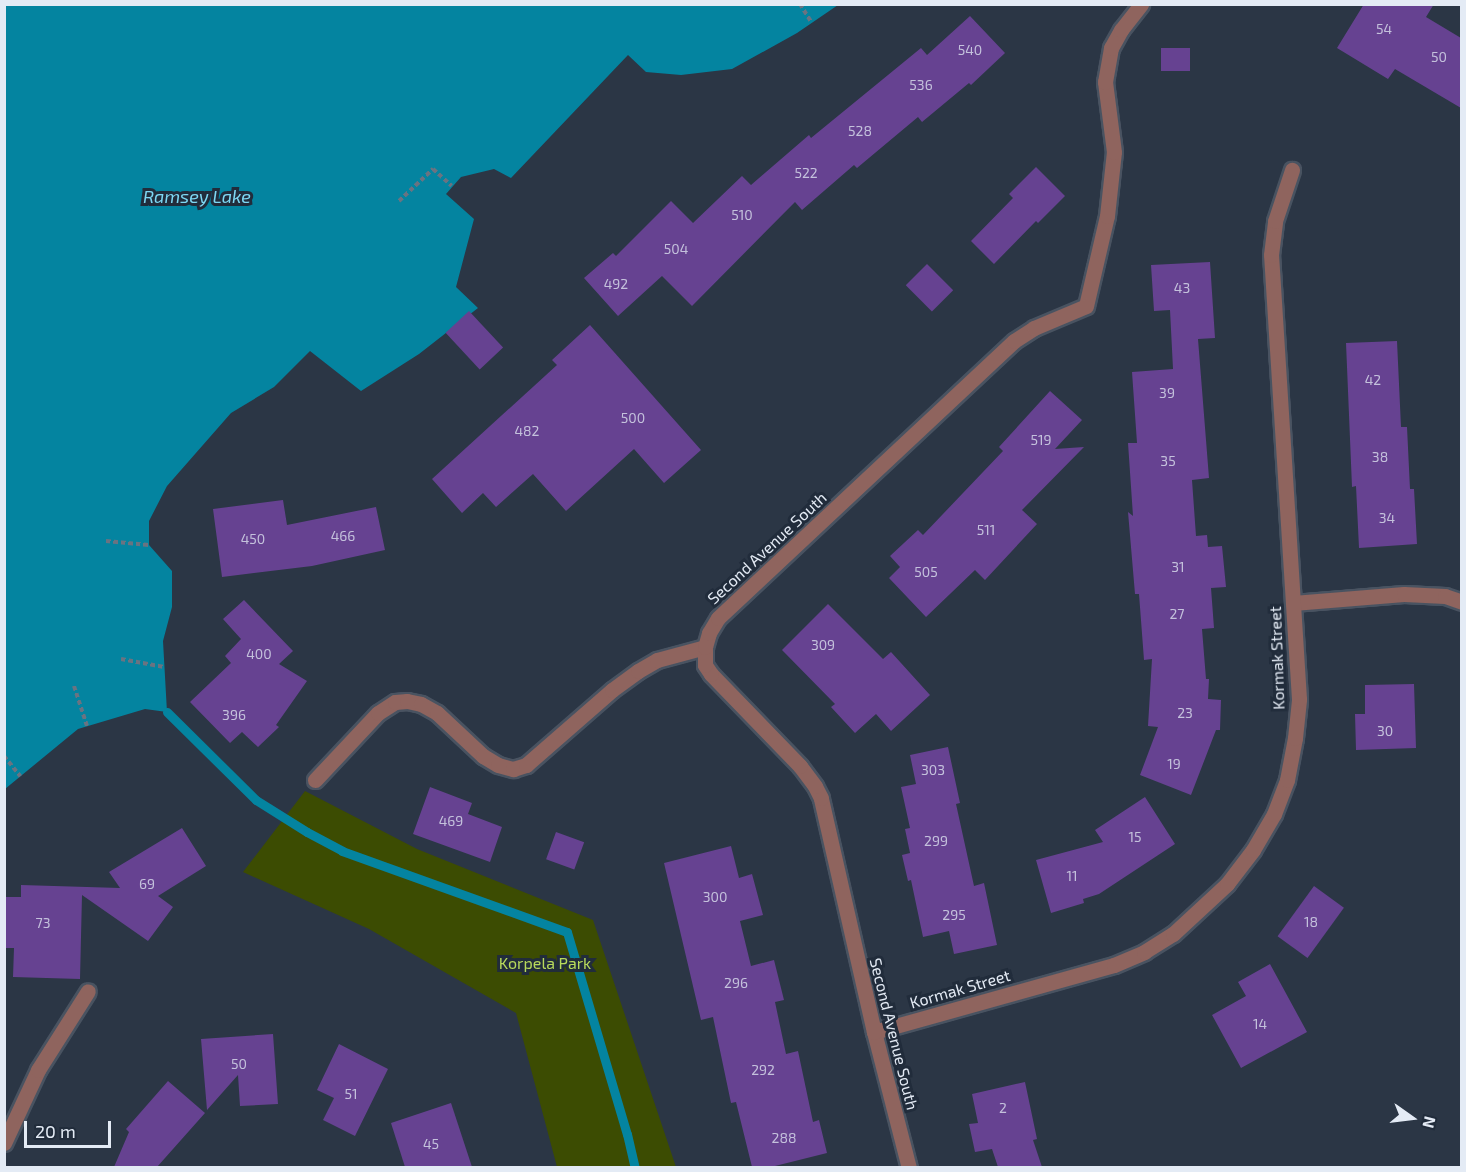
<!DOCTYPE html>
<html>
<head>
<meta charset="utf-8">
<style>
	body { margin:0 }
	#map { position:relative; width:1466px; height:1172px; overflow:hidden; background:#2b3645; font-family:"Exo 2",sans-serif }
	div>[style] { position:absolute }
	.green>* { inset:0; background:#3c4c02 }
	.water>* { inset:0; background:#0484a0 }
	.stream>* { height:9px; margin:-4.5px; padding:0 4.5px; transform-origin:4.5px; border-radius:4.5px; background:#0484a0 }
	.building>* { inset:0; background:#664291; transform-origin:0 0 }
	.path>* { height:4px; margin-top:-2px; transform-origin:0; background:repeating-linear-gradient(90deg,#6a7381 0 4.5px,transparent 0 7.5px) }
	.roads { filter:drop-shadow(2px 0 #495361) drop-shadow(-2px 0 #495361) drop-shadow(0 2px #495361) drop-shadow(0 -2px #495361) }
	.service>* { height:15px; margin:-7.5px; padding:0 7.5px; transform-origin:7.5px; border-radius:7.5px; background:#8f645e }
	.minor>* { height:15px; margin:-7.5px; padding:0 7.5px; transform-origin:7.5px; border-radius:7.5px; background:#8f645e }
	span { translate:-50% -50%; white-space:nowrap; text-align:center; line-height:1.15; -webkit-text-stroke:6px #212c3b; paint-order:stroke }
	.number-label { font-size:14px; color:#c4c1dc }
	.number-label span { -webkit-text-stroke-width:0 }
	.street-label { font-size:16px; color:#e4ebf5 }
	.park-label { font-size:16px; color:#b8da5b }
	.water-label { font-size:18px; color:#7ed8f4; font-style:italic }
	.frame { position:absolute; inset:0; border:6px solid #e4ebf5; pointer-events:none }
	.north { position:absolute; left:1382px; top:1088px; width:60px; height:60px; -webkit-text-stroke:4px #212c3b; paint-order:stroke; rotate:104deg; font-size:16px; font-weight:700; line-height:24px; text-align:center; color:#e4ebf5 }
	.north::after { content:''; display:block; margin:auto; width:21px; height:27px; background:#e4ebf5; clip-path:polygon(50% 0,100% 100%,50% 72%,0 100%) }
	.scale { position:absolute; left:24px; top:1121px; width:87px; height:27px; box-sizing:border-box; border:3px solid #e4ebf5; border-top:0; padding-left:8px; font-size:18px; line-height:21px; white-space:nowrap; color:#e4ebf5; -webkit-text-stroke:4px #212c3b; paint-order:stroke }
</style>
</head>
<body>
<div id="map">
	<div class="green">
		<div style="clip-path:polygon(305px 791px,417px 849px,593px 920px,676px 1167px,557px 1167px,516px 1013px,369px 929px,243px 872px)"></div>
	</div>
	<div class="water">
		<div style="clip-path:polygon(5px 5px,838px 5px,797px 33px,732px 69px,681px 75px,646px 72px,628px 55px,511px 178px,494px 169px,461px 177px,446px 194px,474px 219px,456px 287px,478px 308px,419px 354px,361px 391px,310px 351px,274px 387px,231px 413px,167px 486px,149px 521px,149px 545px,172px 571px,172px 607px,163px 641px,167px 712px,145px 709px,78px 729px,5px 789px)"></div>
	</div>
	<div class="stream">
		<div style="left:167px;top:712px;width:125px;rotate:44.7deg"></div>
		<div style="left:256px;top:800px;width:60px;rotate:32.1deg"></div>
		<div style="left:307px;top:832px;width:40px;rotate:28deg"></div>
		<div style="left:342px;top:851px;width:239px;rotate:19.8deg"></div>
		<div style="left:567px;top:932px;width:211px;rotate:73.5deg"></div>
		<div style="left:627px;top:1134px;width:35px;rotate:77deg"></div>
	</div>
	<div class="building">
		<div style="clip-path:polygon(1364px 4px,1434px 4px,1426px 17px,1461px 38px,1461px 108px,1395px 69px,1388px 79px,1337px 48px)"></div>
		<div style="clip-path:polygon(970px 16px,1005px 53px,971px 85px,969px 83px,922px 122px,918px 117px,857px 168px,854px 165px,802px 210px,795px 202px,692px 306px,662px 276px,618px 316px,584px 278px,613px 253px,616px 256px,671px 201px,693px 223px,742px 176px,751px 185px,809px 135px,811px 138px,921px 48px,927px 55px)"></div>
		<div style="left:1161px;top:48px;width:29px;height:23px"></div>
		<div style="clip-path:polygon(1036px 167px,1065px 196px,1038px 223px,1036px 221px,994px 264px,971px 241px,1013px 198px,1009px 194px)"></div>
		<div style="clip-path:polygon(1210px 262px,1215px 338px,1198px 339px,1209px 478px,1192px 480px,1196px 536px,1207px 535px,1208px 547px,1222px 546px,1226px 587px,1211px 588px,1214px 628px,1202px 629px,1206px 679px,1209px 679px,1208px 699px,1221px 700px,1220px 730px,1216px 730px,1191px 795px,1140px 775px,1158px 727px,1148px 726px,1152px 659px,1144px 660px,1139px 594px,1135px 594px,1128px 512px,1133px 516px,1128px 443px,1137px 443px,1132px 372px,1173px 369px,1170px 310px,1154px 311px,1151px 265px)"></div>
		<div style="left:927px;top:264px;width:37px;height:30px;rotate:45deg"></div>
		<div style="left:469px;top:311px;width:50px;height:32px;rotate:47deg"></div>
		<div style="clip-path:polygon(590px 325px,701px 450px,664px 483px,634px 449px,566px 511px,533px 474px,496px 507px,483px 493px,462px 513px,432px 479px,557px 365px,552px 360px)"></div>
		<div style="clip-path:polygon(1397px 341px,1401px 427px,1407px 427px,1410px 489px,1414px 489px,1417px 544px,1359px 548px,1356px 486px,1352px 487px,1346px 343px)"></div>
		<div style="clip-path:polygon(1050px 391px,1082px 420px,1055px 449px,1084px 447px,1022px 510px,1037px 524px,985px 580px,975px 570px,926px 617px,889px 578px,900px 567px,890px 556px,918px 530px,923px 535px,1003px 451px,999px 447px)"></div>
		<div style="clip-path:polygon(283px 500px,287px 525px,376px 507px,385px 550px,312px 566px,222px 577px,213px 509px)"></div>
		<div style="clip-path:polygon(244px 600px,293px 651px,279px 664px,307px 681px,276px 725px,279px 727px,258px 747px,242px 732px,230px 743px,190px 702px,231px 663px,225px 656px,241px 639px,223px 619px)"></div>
		<div style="clip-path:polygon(828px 604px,883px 659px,891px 652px,930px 695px,891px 731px,876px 714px,855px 733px,831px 707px,835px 704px,782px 650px)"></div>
		<div style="clip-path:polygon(1414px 684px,1416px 748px,1356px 750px,1355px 714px,1365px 714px,1365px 685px)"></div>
		<div style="clip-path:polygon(948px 747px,960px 803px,956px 804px,974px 886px,984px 883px,997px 945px,954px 954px,949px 931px,923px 937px,911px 880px,908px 881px,902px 855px,910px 853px,905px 829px,910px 828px,901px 787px,916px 784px,910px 755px)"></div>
		<div style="clip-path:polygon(430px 787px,472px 803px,468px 814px,502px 827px,490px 862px,413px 834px)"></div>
		<div style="clip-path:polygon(1145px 797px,1175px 844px,1099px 894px,1083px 899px,1084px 903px,1051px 913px,1036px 860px,1103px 842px,1095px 830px)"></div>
		<div style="clip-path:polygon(182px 828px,206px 866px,158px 896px,173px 907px,148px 941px,82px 895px,80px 979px,13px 977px,14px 948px,4px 948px,4px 897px,21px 897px,21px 885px,120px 888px,109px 872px)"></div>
		<div style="left:556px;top:832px;width:30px;height:29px;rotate:20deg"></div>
		<div style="clip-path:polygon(731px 846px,739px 878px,752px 874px,763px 915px,740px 921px,751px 966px,774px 960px,784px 1000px,775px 1002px,786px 1054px,798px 1051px,813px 1122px,819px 1120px,827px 1153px,771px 1167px,752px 1167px,736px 1102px,731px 1103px,713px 1017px,701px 1020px,664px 863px)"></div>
		<div style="left:1314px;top:886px;width:37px;height:62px;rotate:36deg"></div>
		<div style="clip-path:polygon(1270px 964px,1307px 1032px,1241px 1068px,1212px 1015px,1246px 996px,1238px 982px)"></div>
		<div style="clip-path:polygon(273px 1034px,278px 1104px,240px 1106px,238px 1075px,207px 1110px,201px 1039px)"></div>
		<div style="clip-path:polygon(339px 1044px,388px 1069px,355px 1136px,323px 1120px,334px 1098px,317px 1090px)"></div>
		<div style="clip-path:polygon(168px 1081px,205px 1113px,157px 1167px,114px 1167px,129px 1132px,126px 1129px)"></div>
		<div style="clip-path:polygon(1025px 1082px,1037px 1139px,1033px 1140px,1042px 1167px,998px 1167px,992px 1149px,975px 1152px,969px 1124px,978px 1123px,972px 1094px)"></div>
		<div style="clip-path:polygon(451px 1103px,472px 1167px,405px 1167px,391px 1123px)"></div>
	</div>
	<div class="path">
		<div style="left:800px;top:4px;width:22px;rotate:58deg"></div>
		<div style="left:399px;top:201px;width:47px;rotate:-43.3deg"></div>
		<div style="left:433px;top:169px;width:25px;rotate:42deg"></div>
		<div style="left:106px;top:541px;width:43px;rotate:5.3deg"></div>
		<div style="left:121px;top:659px;width:44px;rotate:10.5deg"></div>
		<div style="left:74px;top:686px;width:42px;rotate:72deg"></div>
		<div style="left:4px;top:756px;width:26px;rotate:51deg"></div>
	</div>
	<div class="roads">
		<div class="service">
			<div style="left:1086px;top:306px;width:92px;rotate:-76.9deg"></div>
			<div style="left:1107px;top:216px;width:64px;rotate:-83.8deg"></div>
			<div style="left:1114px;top:152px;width:71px;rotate:-97.3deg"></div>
			<div style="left:1105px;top:82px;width:35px;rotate:-80deg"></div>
			<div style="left:1111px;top:48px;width:21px;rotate:-61deg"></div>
			<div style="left:1121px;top:30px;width:33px;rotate:-52deg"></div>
			<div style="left:315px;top:780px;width:92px;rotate:-46.8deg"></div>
			<div style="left:378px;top:713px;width:20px;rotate:-33deg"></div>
			<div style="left:395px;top:702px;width:12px;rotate:-5deg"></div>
			<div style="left:407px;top:701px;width:14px;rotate:12deg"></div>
			<div style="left:421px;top:704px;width:18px;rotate:29deg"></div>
			<div style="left:437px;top:713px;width:63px;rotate:43.1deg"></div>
			<div style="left:483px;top:756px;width:17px;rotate:31deg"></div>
			<div style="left:498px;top:765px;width:16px;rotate:15deg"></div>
			<div style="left:513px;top:769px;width:14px;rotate:-17deg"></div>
			<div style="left:526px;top:765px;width:114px;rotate:-41.1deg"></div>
			<div style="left:612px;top:690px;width:32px;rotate:-36deg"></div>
			<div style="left:638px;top:671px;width:22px;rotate:-30deg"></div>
			<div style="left:657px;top:660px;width:50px;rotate:-15.2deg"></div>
			<div style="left:4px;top:1143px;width:81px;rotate:-65deg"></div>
			<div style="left:38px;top:1070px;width:93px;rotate:-57.7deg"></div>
		</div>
		<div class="minor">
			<div style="left:1293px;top:603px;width:111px;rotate:-4.6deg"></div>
			<div style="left:1404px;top:594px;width:41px;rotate:2.8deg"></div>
			<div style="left:1445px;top:596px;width:18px;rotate:19deg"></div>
			<div style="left:874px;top:1032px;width:249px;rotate:-15.6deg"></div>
			<div style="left:1114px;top:965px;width:33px;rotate:-23deg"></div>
			<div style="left:1144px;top:952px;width:34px;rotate:-32deg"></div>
			<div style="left:1173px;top:934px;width:74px;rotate:-42.8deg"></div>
			<div style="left:1227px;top:884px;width:43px;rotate:-52.6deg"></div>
			<div style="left:1253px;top:850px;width:42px;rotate:-59.7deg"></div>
			<div style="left:1274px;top:814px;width:36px;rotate:-69deg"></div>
			<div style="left:1287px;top:780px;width:43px;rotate:-79.2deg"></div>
			<div style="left:1295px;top:738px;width:39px;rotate:-84deg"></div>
			<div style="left:1299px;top:699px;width:445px;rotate:-93.6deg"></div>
			<div style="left:1271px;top:255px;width:34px;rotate:-83deg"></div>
			<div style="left:1275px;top:221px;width:54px;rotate:-71.6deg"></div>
			<div style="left:909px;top:1168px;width:140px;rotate:-104.4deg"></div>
			<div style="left:874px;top:1032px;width:240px;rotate:-102.8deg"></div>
			<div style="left:821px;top:798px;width:13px;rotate:-117deg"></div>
			<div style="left:815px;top:786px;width:25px;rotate:-127deg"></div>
			<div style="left:800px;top:766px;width:128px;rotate:-134.1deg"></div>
			<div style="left:711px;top:674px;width:11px;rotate:-124deg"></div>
			<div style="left:705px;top:665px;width:18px;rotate:-90deg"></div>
			<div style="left:705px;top:647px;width:15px;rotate:-74deg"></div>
			<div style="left:709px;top:633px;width:17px;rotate:-59deg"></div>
			<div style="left:718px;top:618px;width:405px;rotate:-43.1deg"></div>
			<div style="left:1014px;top:341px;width:24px;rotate:-33deg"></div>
			<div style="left:1034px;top:328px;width:56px;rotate:-22.9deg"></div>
		</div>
	</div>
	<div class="number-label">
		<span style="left:1384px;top:29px">54</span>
		<span style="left:970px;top:50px">540</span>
		<span style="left:1439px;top:57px">50</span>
		<span style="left:921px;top:85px">536</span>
		<span style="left:860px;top:131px">528</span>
		<span style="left:806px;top:173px">522</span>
		<span style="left:742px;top:215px">510</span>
		<span style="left:676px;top:249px">504</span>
		<span style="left:616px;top:284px">492</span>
		<span style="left:1182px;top:288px">43</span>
		<span style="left:1373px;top:380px">42</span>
		<span style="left:1167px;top:393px">39</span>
		<span style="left:633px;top:418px">500</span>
		<span style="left:527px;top:431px">482</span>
		<span style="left:1041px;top:440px">519</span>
		<span style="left:1380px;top:457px">38</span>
		<span style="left:1168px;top:461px">35</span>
		<span style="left:1387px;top:518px">34</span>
		<span style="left:986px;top:530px">511</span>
		<span style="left:343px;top:536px">466</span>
		<span style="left:253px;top:539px">450</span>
		<span style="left:1178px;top:567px">31</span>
		<span style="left:926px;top:572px">505</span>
		<span style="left:1177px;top:614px">27</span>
		<span style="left:823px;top:645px">309</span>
		<span style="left:259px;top:654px">400</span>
		<span style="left:1185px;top:713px">23</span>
		<span style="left:234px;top:715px">396</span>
		<span style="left:1385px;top:731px">30</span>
		<span style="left:1174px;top:764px">19</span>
		<span style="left:933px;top:770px">303</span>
		<span style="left:451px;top:821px">469</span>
		<span style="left:1135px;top:837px">15</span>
		<span style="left:936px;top:841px">299</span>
		<span style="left:1072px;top:876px">11</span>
		<span style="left:147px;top:884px">69</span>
		<span style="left:715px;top:897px">300</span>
		<span style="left:954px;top:915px">295</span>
		<span style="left:1311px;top:922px">18</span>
		<span style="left:43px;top:923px">73</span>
		<span style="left:736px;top:983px">296</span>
		<span style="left:1260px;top:1024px">14</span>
		<span style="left:239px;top:1064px">50</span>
		<span style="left:763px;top:1070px">292</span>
		<span style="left:351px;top:1094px">51</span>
		<span style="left:1003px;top:1108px">2</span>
		<span style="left:784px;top:1138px">288</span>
		<span style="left:431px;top:1144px">45</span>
	</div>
	<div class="street-label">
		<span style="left:767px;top:548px;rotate:-43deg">Second Avenue South</span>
		<span style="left:1277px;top:658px;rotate:-92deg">Kormak Street</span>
		<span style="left:960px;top:989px;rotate:-16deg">Kormak Street</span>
		<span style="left:894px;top:1034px;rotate:76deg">Second Avenue South</span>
	</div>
	<div class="park-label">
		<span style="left:545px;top:963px">Korpela Park</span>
	</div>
	<div class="water-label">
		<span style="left:197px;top:196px">Ramsey Lake</span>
	</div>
	<div class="frame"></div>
	<div class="north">N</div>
	<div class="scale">20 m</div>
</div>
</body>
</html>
